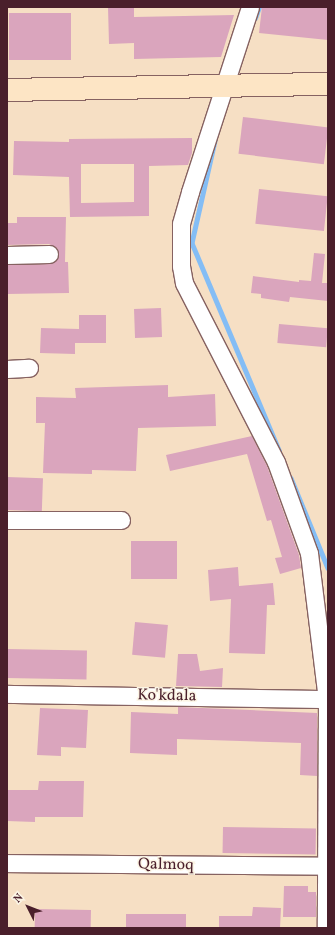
<!DOCTYPE html>
<html>
<head>
<meta charset="utf-8">
<style>
	body { margin:0 }
	#map { position:relative; width:335px; height:935px; overflow:hidden; background:#f6dfc4; font-family:Vollkorn,serif }
	div>[style] { position:absolute }
	.stream>* { height:4.5px; margin:-2.25px; padding:0 2.25px; transform-origin:2.25px; border-radius:2.25px; background:#84bdf5 }
	.building>* { inset:0; background:#daa5bd; transform-origin:0 0 }
	.roads { filter:drop-shadow(1px 0 #866261) drop-shadow(-1px 0 #866261) drop-shadow(0 1px #866261) drop-shadow(0 -1px #866261) }
	.street>* { height:17px; margin:-8.5px; padding:0 8.5px; transform-origin:8.5px; border-radius:8.5px; background:#fff }
	.secondary>* { height:22px; margin:-11px; padding:0 11px; transform-origin:11px; border-radius:11px; background:#fde5c5 }
	span { translate:-50% -50%; white-space:nowrap; text-align:center; line-height:1.15; -webkit-text-stroke:3px #fcf5e5; paint-order:stroke }
	.street-label { font-size:16px; color:#4a1f2b }
	.frame { position:absolute; inset:0; border:8px solid #4a1f2b; pointer-events:none }
	.north { position:absolute; left:8px; top:887px; width:40px; height:40px; -webkit-text-stroke:3px #fcf5e5; paint-order:stroke; rotate:312deg; font-size:11px; font-weight:700; line-height:16px; text-align:center; color:#4a1f2b }
	.north::after { content:''; display:block; margin:auto; width:14px; height:18px; background:#4a1f2b; clip-path:polygon(50% 0,100% 100%,50% 72%,0 100%) }
</style>
</head>
<body>
<div id="map">
	<div class="stream">
		<div style="left:255px;top:18px;width:12px;rotate:-70deg"></div>
		<div style="left:215px;top:141px;width:105px;rotate:102.7deg"></div>
		<div style="left:192px;top:243px;width:225px;rotate:67.2deg"></div>
		<div style="left:291px;top:478px;width:97px;rotate:67.7deg"></div>
	</div>
	<div class="building">
		<div style="clip-path:polygon(108px 7px,134px 7px,134px 17px,234px 15px,221px 57px,134px 59px,134px 43px,109px 44px)"></div>
		<div style="clip-path:polygon(262px 7px,328px 7px,328px 40px,259px 33px)"></div>
		<div style="left:71px;top:13px;width:47px;height:62px;rotate:90deg"></div>
		<div style="left:243px;top:117px;width:86px;height:37px;rotate:7deg"></div>
		<div style="clip-path:polygon(evenodd,192px 138px,192px 153px,188px 165px,149px 166px,149px 216px,70px 217px,69px 177px,13px 175px,14px 141px,69px 142px,69px 139px,192px 138px,81px 164px,134px 164px,134px 202px,81px 203px,81px 164px)"></div>
		<div style="left:259px;top:189px;width:69px;height:35px;rotate:6deg"></div>
		<div style="clip-path:polygon(17px 217px,66px 217px,65px 262px,68px 262px,69px 293px,7px 294px,7px 265px,50px 264px,58px 259px,59px 254px,57px 248px,49px 244px,7px 245px,7px 223px,17px 223px)"></div>
		<div style="clip-path:polygon(314px 253px,325px 254px,322px 283px,328px 283px,328px 301px,290px 297px,289px 302px,261px 298px,261px 294px,251px 293px,253px 276px,299px 282px,299px 280px,311px 281px)"></div>
		<div style="left:161px;top:308px;width:29px;height:27px;rotate:88deg"></div>
		<div style="clip-path:polygon(79px 315px,106px 315px,106px 343px,75px 343px,75px 354px,40px 353px,41px 328px,79px 329px)"></div>
		<div style="left:279px;top:324px;width:49px;height:19px;rotate:5deg"></div>
		<div style="clip-path:polygon(168px 385px,168px 397px,215px 394px,216px 426px,138px 428px,136px 471px,92px 470px,92px 474px,43px 473px,45px 423px,36px 423px,36px 397px,76px 398px,75px 388px)"></div>
		<div style="clip-path:polygon(252px 436px,267px 466px,299px 555px,301px 568px,280px 574px,275px 558px,282px 557px,271px 520px,267px 521px,247px 454px,170px 471px,166px 455px)"></div>
		<div style="left:7px;top:477px;width:36px;height:33px;rotate:2deg"></div>
		<div style="left:131px;top:541px;width:46px;height:38px"></div>
		<div style="clip-path:polygon(238px 567px,239px 586px,273px 583px,275px 605px,267px 605px,265px 654px,229px 653px,231px 599px,210px 601px,208px 570px)"></div>
		<div style="left:135px;top:622px;width:33px;height:33px;rotate:5deg"></div>
		<div style="left:7px;top:649px;width:80px;height:29px;rotate:1deg"></div>
		<div style="clip-path:polygon(178px 654px,197px 654px,200px 671px,223px 668px,222px 687px,176px 686px)"></div>
		<div style="clip-path:polygon(178px 707px,317px 713px,317px 776px,300px 775px,301px 743px,177px 739px,177px 755px,130px 753px,131px 712px,178px 714px)"></div>
		<div style="clip-path:polygon(40px 708px,88px 710px,86px 748px,61px 747px,61px 756px,37px 755px)"></div>
		<div style="clip-path:polygon(39px 781px,84px 781px,83px 817px,35px 817px,35px 822px,7px 821px,7px 790px,38px 790px)"></div>
		<div style="left:223px;top:827px;width:93px;height:26px;rotate:1deg"></div>
		<div style="clip-path:polygon(284px 886px,308px 886px,308px 892px,316px 892px,316px 917px,283px 917px)"></div>
		<div style="clip-path:polygon(253px 907px,281px 908px,280px 928px,219px 928px,219px 916px,252px 916px)"></div>
		<div style="left:35px;top:909px;width:56px;height:19px;rotate:1deg"></div>
		<div style="left:186px;top:914px;width:14px;height:60px;rotate:90deg"></div>
	</div>
	<div class="roads">
		<div class="street">
			<div style="left:250px;top:7px;width:194px;rotate:108deg"></div>
			<div style="left:190px;top:192px;width:33px;rotate:106deg"></div>
			<div style="left:181px;top:224px;width:42px;rotate:90deg"></div>
			<div style="left:181px;top:266px;width:17px;rotate:80deg"></div>
			<div style="left:184px;top:283px;width:201px;rotate:62.8deg"></div>
			<div style="left:276px;top:462px;width:97px;rotate:70.1deg"></div>
			<div style="left:309px;top:553px;width:147px;rotate:83deg"></div>
			<div style="left:327px;top:699px;width:229px;rotate:90.3deg"></div>
			<div style="left:7px;top:255px;width:42px;rotate:-1.4deg"></div>
			<div style="left:7px;top:369px;width:22px;rotate:-3deg"></div>
			<div style="left:7px;top:520px;width:114px"></div>
			<div style="left:7px;top:694px;width:320px;rotate:0.9deg"></div>
			<div style="left:7px;top:863px;width:318px;rotate:0.5deg"></div>
		</div>
		<div class="secondary">
			<div style="left:7px;top:90px;width:321px;rotate:-1.1deg"></div>
		</div>
	</div>
	<div class="street-label">
		<span style="left:167px;top:696px;rotate:1deg">Ko'kdala</span>
		<span style="left:166px;top:865px;rotate:1deg">Qalmoq</span>
	</div>
	<div class="frame"></div>
	<div class="north">N</div>
</div>
</body>
</html>
